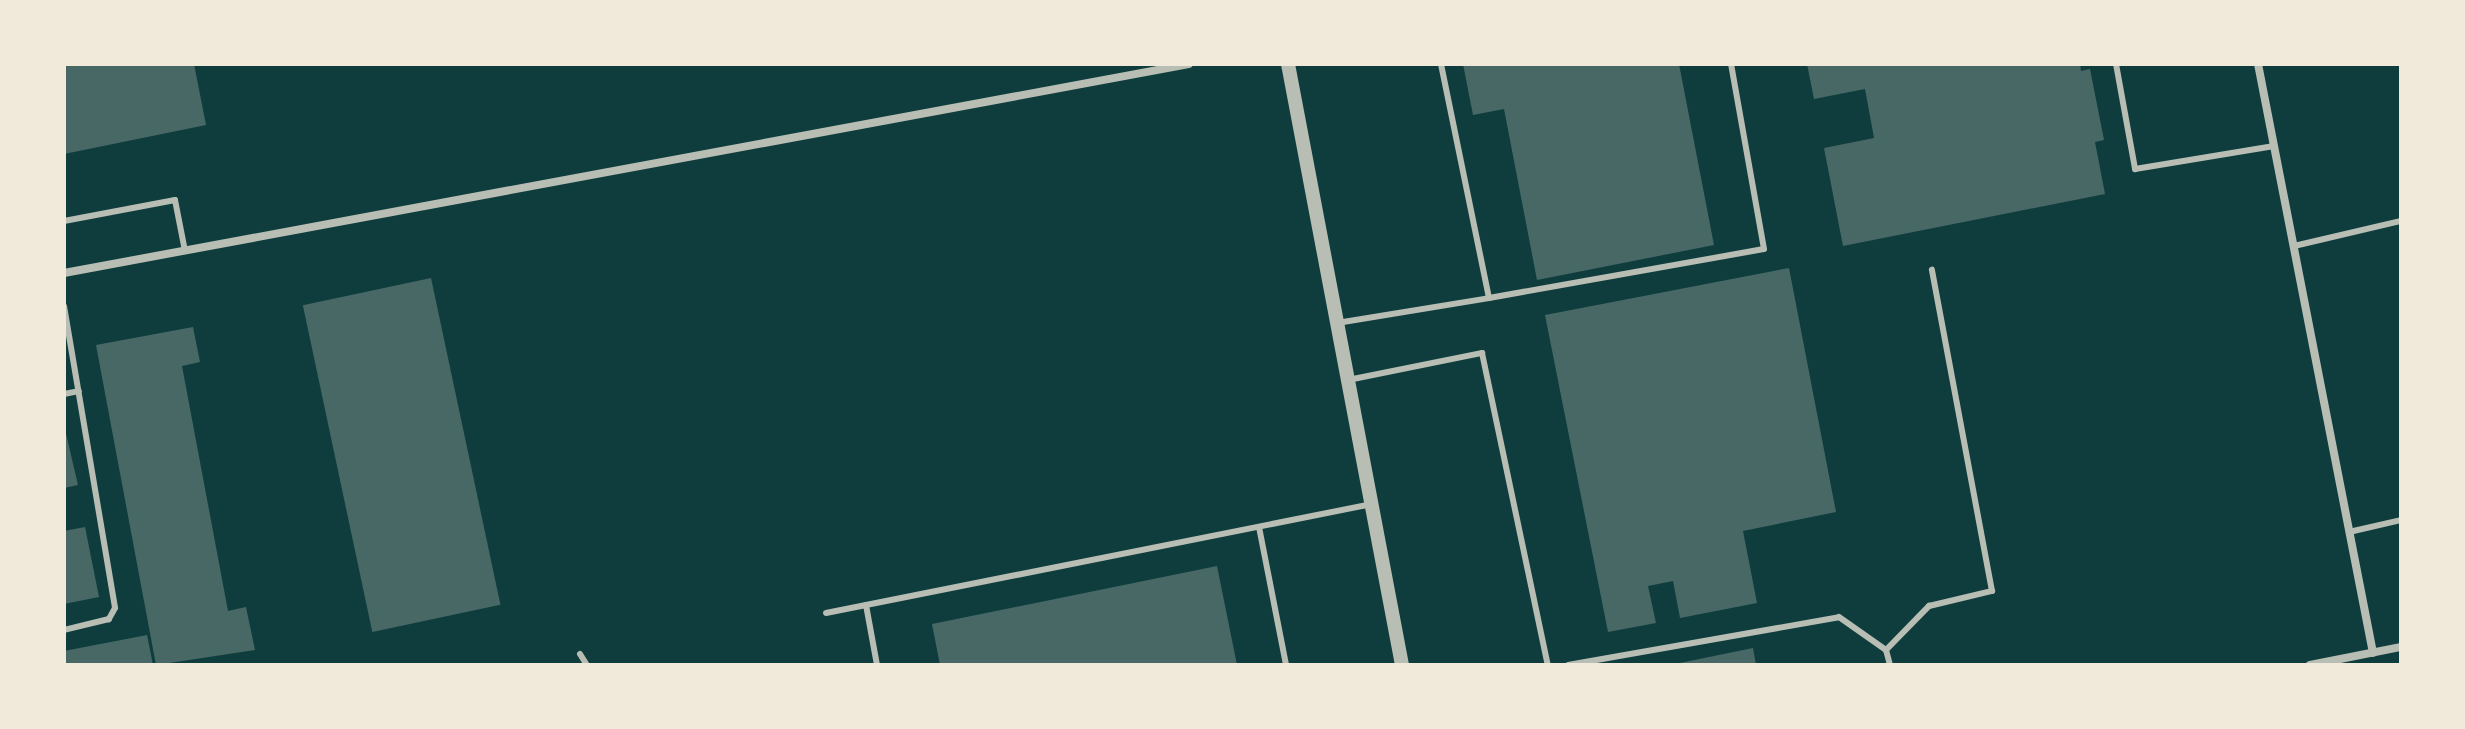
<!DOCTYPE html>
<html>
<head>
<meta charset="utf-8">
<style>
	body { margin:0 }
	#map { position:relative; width:2465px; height:729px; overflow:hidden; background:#0f3d3e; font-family:Overpass,sans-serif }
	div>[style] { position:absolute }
	.building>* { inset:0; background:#486865; transform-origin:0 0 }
	.service>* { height:6px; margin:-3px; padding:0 3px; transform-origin:3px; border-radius:3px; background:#b8beb3 }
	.minor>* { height:8px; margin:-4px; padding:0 4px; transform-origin:4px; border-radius:4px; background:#b8beb3 }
	.tertiary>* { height:14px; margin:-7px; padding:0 7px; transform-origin:7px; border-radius:7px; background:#b8beb3 }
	span { translate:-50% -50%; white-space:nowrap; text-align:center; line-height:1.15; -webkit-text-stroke:6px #f1e9da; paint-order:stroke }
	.frame { position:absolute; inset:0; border:66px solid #f1e9da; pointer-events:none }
</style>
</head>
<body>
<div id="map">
	<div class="building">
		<div style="clip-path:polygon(64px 64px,194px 64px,206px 125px,64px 154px)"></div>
		<div style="clip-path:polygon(1463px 64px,1679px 64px,1714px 245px,1537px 280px,1504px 109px,1473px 115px)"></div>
		<div style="clip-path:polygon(1807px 64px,2080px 64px,2081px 71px,2090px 69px,2104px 140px,2095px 142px,2105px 194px,1843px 246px,1824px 148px,1874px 138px,1865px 89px,1814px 99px)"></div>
		<div style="clip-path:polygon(1789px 268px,1836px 512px,1743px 531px,1757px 603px,1680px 618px,1673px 581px,1648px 586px,1656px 623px,1608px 632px,1545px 315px)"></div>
		<div style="left:431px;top:278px;width:334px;height:131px;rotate:78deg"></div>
		<div style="clip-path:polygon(193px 327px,200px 362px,182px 366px,228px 611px,246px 607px,255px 650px,156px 665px,96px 345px)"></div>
		<div style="clip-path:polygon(64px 425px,78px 485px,64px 488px)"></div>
		<div style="clip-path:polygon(85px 527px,99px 597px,64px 604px,64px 531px)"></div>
		<div style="clip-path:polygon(1217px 566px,1237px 665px,940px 665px,932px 624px)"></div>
		<div style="clip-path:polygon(147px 635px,153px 665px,64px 665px,64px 651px)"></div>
		<div style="clip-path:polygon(1753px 648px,1756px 665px,1676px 665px,1675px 664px)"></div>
	</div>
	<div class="service">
		<div style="left:2116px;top:64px;width:107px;rotate:79.7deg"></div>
		<div style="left:2135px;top:169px;width:141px;rotate:-9.4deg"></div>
		<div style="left:64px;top:221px;width:113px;rotate:-10.7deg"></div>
		<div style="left:175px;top:200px;width:52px;rotate:78.9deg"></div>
		<div style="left:2294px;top:246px;width:110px;rotate:-13.2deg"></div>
		<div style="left:1489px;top:298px;width:279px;rotate:-10.1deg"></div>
		<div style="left:1764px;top:249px;width:188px;rotate:-100.1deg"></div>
		<div style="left:64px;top:306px;width:306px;rotate:80.4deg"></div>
		<div style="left:115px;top:608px;width:13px;rotate:119deg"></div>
		<div style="left:109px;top:619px;width:46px;rotate:166.3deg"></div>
		<div style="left:1337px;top:323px;width:154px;rotate:-9.3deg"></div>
		<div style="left:1489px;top:298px;width:239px;rotate:-101.6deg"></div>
		<div style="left:1348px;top:380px;width:137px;rotate:-11.4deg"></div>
		<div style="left:1482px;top:353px;width:319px;rotate:78.1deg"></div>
		<div style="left:64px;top:394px;width:15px;rotate:-11deg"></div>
		<div style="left:1259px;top:527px;width:141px;rotate:78.9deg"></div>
		<div style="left:2349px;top:532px;width:53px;rotate:-13deg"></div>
		<div style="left:866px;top:605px;width:61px;rotate:79.6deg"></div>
		<div style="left:826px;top:613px;width:557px;rotate:-11.29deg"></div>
		<div style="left:1886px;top:650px;width:62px;rotate:-45.7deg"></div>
		<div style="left:1929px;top:606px;width:65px;rotate:-13.4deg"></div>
		<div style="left:1992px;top:591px;width:327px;rotate:-100.6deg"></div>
		<div style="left:580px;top:654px;width:13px;rotate:58deg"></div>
		<div style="left:1568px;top:665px;width:275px;rotate:-10deg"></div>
		<div style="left:1839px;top:617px;width:57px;rotate:35.1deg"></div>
		<div style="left:1886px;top:650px;width:16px;rotate:75deg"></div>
	</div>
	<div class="minor">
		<div style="left:2258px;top:64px;width:600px;rotate:78.95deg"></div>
		<div style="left:64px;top:273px;width:1144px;rotate:-10.52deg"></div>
		<div style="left:2310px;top:665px;width:93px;rotate:-11.2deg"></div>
	</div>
	<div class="tertiary">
		<div style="left:1288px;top:64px;width:612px;rotate:79.26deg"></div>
	</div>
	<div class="frame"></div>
</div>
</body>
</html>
